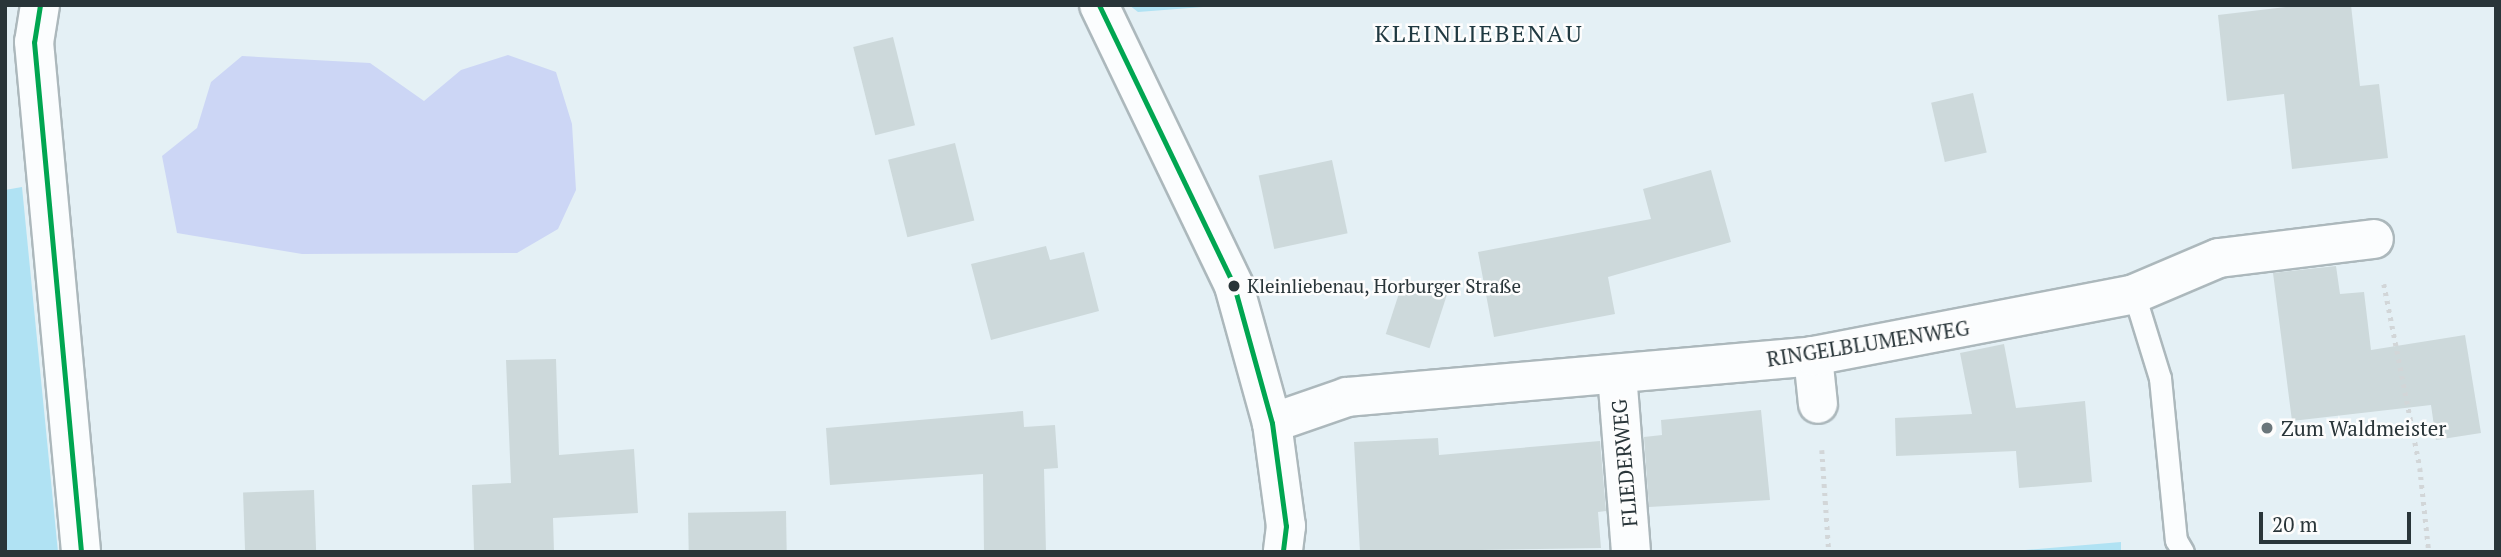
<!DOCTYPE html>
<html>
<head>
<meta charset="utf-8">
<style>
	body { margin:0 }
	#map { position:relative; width:2501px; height:557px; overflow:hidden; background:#e4f0f5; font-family:"PT Serif",serif }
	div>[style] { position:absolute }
	.green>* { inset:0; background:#b0e2f3 }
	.water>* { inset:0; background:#ccd6f5 }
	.building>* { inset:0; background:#cdd9db; transform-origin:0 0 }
	.path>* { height:4.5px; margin-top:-2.25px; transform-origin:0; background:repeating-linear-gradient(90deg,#d2d6d8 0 3.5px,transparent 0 8.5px) }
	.roads { filter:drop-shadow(2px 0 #acb8bc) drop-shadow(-2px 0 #acb8bc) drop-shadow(0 2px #acb8bc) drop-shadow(0 -2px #acb8bc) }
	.service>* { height:21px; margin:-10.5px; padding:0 10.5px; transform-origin:10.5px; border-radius:10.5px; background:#fbfdfe }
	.minor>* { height:38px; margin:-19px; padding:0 19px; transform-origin:19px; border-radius:19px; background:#fbfdfe }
	.tertiary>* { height:38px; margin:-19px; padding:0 19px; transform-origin:19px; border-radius:19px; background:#fbfdfe }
	.bus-1>* { height:5px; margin:-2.5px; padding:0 2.5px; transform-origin:2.5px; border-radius:2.5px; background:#00a651 }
	.dots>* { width:19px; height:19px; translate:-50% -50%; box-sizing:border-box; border:4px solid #fdfdfd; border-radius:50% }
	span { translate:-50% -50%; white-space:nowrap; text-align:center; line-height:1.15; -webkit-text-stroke:5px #fdfdfd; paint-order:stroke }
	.bus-label { font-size:19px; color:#293539 }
	.left { translate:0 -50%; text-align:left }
	.street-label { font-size:21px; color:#293539 }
	.poi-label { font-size:21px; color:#293539 }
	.quarter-label { font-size:24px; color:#1f3941; letter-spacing:2px }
	.frame { position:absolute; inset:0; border:7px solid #293539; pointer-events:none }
	.scale { position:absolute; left:2259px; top:512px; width:152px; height:32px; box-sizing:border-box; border:4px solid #293539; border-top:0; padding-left:9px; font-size:21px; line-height:24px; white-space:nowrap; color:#293539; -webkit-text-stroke:5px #fdfdfd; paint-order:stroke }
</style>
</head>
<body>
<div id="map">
	<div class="green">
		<div style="clip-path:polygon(1129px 5px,1229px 5px,1138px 12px)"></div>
		<div style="clip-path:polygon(22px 187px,58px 552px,5px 552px,5px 190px)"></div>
		<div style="clip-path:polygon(2121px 542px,2121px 552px,2001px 552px)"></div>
	</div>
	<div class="water">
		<div style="clip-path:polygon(508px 55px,556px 72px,572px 124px,576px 190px,558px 229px,517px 253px,302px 254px,177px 233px,162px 156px,197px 128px,211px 82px,242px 56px,370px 63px,424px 101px,461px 70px)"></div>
	</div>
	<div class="building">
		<div style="clip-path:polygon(2303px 5px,2351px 5px,2360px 86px,2379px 84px,2388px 158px,2292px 169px,2284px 94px,2227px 101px,2218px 15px)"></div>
		<div style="left:893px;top:37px;width:91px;height:41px;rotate:76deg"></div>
		<div style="left:1973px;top:93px;width:61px;height:43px;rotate:77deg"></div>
		<div style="left:955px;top:143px;width:80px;height:69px;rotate:76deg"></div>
		<div style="left:1332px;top:160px;width:75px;height:75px;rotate:78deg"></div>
		<div style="clip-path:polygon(1711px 170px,1731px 242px,1608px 277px,1615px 314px,1494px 337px,1478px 252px,1651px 219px,1643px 189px)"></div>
		<div style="clip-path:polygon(1046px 246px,1050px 260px,1084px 252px,1099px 311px,991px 340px,971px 264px)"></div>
		<div style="clip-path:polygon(2336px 266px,2340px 294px,2364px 292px,2371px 350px,2465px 335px,2481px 433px,2436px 440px,2431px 405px,2292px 421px,2273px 273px)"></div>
		<div style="left:1404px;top:278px;width:46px;height:59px;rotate:18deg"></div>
		<div style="clip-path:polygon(2004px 344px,2016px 408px,2085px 401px,2092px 482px,2019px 488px,2016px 451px,1896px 456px,1895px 418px,1972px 414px,1960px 353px)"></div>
		<div style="clip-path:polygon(556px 359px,559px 455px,634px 449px,638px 513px,553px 518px,554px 552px,474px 552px,472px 485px,511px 483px,506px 360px)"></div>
		<div style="clip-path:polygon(1761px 410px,1770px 500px,1649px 507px,1644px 437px,1662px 435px,1661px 420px)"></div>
		<div style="clip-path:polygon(1023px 411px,1024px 427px,1055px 425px,1058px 468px,1044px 469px,1046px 552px,984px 552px,983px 474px,830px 485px,826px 428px)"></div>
		<div style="clip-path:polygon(1438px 438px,1439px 455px,1600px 441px,1606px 511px,1598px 512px,1601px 548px,1360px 552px,1354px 442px)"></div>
		<div style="left:314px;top:490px;width:62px;height:71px;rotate:88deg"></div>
		<div style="left:786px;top:511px;width:41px;height:98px;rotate:89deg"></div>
	</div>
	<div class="path">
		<div style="left:2384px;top:284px;width:187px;rotate:78.9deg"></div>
		<div style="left:2420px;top:468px;width:84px;rotate:83.9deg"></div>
		<div style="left:1822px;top:450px;width:102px;rotate:86.1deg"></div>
	</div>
	<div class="roads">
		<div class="service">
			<div style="left:2134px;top:294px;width:88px;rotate:72.8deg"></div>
			<div style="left:2160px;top:378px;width:163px;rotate:84.4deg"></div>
			<div style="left:2176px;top:540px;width:14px;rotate:60deg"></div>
		</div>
		<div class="minor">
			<div style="left:40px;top:5px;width:37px;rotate:99deg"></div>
			<div style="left:34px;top:42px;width:512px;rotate:84.73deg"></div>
			<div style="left:1813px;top:356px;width:48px;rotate:84.1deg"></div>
			<div style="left:1617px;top:374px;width:179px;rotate:85.5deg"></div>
			<div style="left:1272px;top:423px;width:79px;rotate:-19.1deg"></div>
			<div style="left:1347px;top:397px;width:468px;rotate:-5deg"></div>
			<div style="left:1813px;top:356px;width:327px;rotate:-10.9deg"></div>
			<div style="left:2134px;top:294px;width:92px;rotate:-23deg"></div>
			<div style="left:2219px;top:258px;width:156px;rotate:-7deg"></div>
		</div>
		<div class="tertiary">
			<div style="left:1099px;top:5px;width:312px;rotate:64.3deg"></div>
			<div style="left:1234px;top:286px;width:142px;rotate:74.5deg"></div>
			<div style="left:1272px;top:423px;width:104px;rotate:82.3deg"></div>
			<div style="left:1286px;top:526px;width:26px;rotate:97deg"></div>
		</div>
	</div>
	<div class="bus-1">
		<div style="left:40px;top:5px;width:37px;rotate:99deg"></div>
		<div style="left:34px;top:42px;width:512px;rotate:84.73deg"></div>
		<div style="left:1099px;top:5px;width:312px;rotate:64.3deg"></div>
		<div style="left:1234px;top:286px;width:142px;rotate:74.5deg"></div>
		<div style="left:1272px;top:423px;width:104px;rotate:82.3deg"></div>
		<div style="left:1286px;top:526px;width:26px;rotate:97deg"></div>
	</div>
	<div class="dots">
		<div style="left:1234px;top:286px;background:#293539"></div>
		<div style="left:2267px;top:428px;background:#6a767b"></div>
	</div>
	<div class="bus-label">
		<span class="left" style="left:1247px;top:286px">Kleinliebenau, Horburger Straße</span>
	</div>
	<div class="street-label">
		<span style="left:1868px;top:343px;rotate:-9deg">RINGELBLUMENWEG</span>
		<span style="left:1624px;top:463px;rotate:-95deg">FLIEDERWEG</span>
	</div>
	<div class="poi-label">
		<span class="left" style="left:2281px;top:428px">Zum Waldmeister</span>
	</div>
	<div class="quarter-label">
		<span style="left:1479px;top:34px">KLEINLIEBENAU</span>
	</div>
	<div class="frame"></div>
	<div class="scale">20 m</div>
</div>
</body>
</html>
